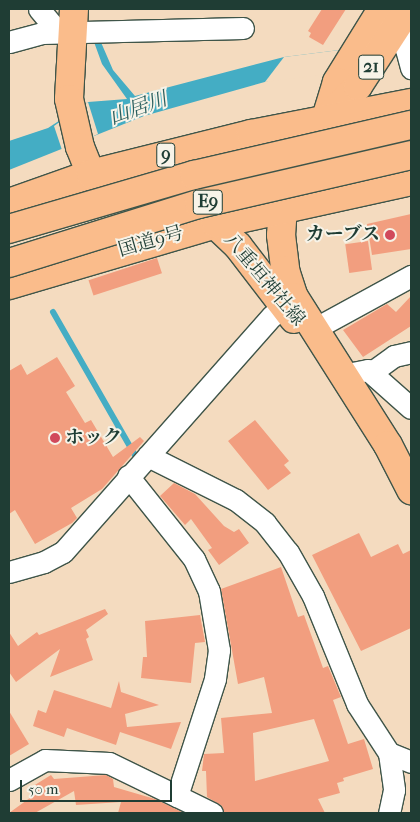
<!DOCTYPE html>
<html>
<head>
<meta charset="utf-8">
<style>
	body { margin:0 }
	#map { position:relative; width:420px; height:822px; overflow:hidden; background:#f4dbbf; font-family:"IM FELL French Canon","Noto Serif JP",serif }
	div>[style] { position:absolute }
	.water>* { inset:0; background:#44adc4 }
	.pier>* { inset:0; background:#f4dbbf }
	.stream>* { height:6px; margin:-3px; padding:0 3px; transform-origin:3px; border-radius:3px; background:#44adc4 }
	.building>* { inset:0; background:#f29e7f; transform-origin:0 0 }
	.roads { filter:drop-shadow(1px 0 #3f5549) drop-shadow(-1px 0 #3f5549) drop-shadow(0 1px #3f5549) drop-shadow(0 -1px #3f5549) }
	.minor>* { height:21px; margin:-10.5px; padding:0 10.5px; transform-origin:10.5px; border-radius:10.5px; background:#fff }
	.major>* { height:28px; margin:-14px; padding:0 14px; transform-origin:14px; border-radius:14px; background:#fabc8b }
	.highway>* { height:28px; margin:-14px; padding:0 14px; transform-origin:14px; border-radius:14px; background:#fabc8b }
	.bridges { filter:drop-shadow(1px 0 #3f5549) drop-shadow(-1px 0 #3f5549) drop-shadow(0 1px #3f5549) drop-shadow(0 -1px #3f5549) }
	.highway-bridge>* { height:28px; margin:-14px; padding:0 14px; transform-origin:14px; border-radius:14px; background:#fabc8b }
	.dots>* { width:14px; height:14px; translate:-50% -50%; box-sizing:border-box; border:2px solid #f7f3e8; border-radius:50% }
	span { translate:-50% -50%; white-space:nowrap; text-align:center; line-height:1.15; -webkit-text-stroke:4px #f7f3e8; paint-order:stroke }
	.shield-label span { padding:1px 4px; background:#f7f3e8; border:1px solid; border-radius:4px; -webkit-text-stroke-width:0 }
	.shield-label { font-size:18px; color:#1f3d34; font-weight:700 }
	.poi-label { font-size:19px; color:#1f3d34; font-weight:700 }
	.right { translate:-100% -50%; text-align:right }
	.left { translate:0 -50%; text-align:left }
	.street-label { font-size:19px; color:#1f3d34 }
	.water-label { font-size:20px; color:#2a5f5f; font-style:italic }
	.frame { position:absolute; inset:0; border:10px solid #1f3d34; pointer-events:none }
	.scale { position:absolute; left:20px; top:780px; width:152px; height:22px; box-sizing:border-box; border:2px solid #1f3d34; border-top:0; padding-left:6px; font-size:15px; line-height:18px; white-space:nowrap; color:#1f3d34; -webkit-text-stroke:4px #f7f3e8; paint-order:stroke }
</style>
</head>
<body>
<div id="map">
	<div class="water">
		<div style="clip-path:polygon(100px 40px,113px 70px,135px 96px,284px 57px,411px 41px,144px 116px,9px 170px,9px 141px,48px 128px,88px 102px,127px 99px,102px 64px,94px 42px)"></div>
	</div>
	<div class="pier">
		<div style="clip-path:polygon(411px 41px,411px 63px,265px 82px,284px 57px)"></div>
		<div style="clip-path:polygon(88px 102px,98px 134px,62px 150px,54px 126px)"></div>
	</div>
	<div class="stream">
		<div style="left:53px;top:312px;width:165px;rotate:60.2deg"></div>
	</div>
	<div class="building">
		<div style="clip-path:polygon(322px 9px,346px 9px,323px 45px,309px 37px,311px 33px,308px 31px)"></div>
		<div style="clip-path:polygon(411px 214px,411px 249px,372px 255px,367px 224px)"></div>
		<div style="left:368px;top:241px;width:29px;height:23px;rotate:82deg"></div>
		<div style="left:157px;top:258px;width:16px;height:72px;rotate:72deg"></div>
		<div style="clip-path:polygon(411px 296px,411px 326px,363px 357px,343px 330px,387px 304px,396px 312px)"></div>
		<div style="clip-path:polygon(57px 357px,75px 386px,66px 392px,85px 423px,91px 420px,113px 457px,140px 437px,144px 441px,102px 489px,71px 508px,77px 518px,72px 523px,35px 544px,15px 510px,9px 514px,9px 371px,21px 364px,27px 375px)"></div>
		<div style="clip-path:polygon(255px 420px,289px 461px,284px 465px,291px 473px,268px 490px,228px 441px)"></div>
		<div style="clip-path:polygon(174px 483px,195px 494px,224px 526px,234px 532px,239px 529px,249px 543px,219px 565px,208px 550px,212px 548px,191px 519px,185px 525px,160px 496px)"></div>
		<div style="clip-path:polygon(359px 533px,371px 557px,398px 544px,403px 554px,411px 550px,411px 628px,361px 651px,312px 555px)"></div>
		<div style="clip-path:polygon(evenodd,281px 567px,298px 617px,304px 615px,323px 668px,328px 666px,341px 697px,333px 700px,348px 744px,364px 739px,373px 769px,343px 778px,344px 781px,337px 783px,340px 793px,318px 799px,325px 813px,224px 813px,222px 806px,207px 797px,206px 771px,202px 771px,204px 754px,224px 753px,221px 718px,272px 713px,264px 677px,238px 684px,221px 589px,281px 567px,314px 719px,329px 761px,255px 781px,253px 733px,314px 719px)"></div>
		<div style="clip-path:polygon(105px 609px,108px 614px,86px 630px,89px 637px,86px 639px,93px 660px,50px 677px,60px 649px,16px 682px,9px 672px,9px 632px,18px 646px,37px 632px,39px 635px)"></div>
		<div style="clip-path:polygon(200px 615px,205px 642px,195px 643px,191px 683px,141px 678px,143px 657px,147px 657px,145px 621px)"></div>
		<div style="clip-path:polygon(119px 681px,121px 692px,159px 705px,125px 714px,127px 727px,181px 722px,171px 749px,120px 732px,116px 745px,67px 728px,64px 737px,33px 726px,38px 710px,46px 713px,54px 690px,111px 708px)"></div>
		<div style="clip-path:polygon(9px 711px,29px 744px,9px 756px)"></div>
		<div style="clip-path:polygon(51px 775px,54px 779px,106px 775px,113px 779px,114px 787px,155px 799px,184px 813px,118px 813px,121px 802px,76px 805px,74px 791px,35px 813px,9px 813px,34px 795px,30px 788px)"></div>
	</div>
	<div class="roads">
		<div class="minor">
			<div style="left:39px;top:9px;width:30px;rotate:50deg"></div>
			<div style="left:411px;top:30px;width:20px;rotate:105deg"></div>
			<div style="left:406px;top:49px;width:20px;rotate:75deg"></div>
			<div style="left:9px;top:42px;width:34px;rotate:-15deg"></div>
			<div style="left:42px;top:33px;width:201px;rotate:-1.4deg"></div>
			<div style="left:314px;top:329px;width:111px;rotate:-28.7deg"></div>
			<div style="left:372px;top:372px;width:27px;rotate:-36deg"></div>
			<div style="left:394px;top:356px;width:17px;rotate:-13deg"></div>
			<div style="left:342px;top:375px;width:26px;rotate:-11deg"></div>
			<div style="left:368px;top:370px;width:57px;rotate:41.5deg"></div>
			<div style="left:148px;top:456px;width:98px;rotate:26.6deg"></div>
			<div style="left:236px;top:500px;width:37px;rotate:38deg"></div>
			<div style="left:265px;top:523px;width:37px;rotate:52deg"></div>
			<div style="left:288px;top:552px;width:51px;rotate:60.4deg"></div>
			<div style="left:313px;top:596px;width:117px;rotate:67.8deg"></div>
			<div style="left:357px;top:704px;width:59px;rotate:56.9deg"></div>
			<div style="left:389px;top:753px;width:37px;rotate:82deg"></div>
			<div style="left:394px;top:790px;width:24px;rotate:102deg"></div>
			<div style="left:128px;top:476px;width:106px;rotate:51.5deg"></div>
			<div style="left:194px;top:559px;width:35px;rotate:65deg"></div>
			<div style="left:209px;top:591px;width:60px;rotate:80.4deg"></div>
			<div style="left:219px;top:650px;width:29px;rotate:98deg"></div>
			<div style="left:215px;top:679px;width:123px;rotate:108deg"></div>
			<div style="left:177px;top:796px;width:39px;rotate:26deg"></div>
			<div style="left:9px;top:572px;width:36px;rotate:-16deg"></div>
			<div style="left:44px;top:562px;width:21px;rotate:-28deg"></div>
			<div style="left:63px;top:552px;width:315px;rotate:-48.5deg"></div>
			<div style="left:272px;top:316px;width:29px;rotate:-41deg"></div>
			<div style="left:389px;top:753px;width:24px;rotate:22deg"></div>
			<div style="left:9px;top:780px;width:41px;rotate:-29.1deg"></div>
			<div style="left:45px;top:760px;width:64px;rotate:2.7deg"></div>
			<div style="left:109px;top:763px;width:76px;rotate:25.9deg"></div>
		</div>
		<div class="major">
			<div style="left:74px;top:9px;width:90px;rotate:93.2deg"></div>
			<div style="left:69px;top:99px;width:49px;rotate:77.1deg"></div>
			<div style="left:80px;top:147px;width:29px;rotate:68deg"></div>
			<div style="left:91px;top:174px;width:24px;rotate:38deg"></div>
			<div style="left:110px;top:189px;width:66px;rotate:8.7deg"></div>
			<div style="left:175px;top:199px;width:25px;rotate:21deg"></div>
			<div style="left:198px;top:208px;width:55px;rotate:43.5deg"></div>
			<div style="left:238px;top:246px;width:92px;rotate:52.5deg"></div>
			<div style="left:382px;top:9px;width:86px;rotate:121.7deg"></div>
			<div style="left:337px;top:82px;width:39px;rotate:107deg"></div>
			<div style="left:326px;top:119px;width:98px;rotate:116deg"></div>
			<div style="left:283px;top:207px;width:28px;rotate:94deg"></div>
			<div style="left:281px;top:235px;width:35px;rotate:83deg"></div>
			<div style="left:285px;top:270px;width:28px;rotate:72deg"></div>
			<div style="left:294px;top:297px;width:175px;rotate:57.6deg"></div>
			<div style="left:388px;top:445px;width:51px;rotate:62.9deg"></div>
			<div style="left:329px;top:116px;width:42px;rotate:-46deg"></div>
			<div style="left:358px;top:86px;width:92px;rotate:-57deg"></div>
		</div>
		<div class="highway">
			<div style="left:9px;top:203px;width:87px;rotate:-19.5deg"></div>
			<div style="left:91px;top:174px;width:165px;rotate:-14deg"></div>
			<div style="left:251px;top:134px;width:163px;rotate:-11deg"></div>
			<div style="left:9px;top:285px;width:216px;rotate:-16.4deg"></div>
			<div style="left:216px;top:224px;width:200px;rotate:-12.4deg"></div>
		</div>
	</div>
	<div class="bridges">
		<div class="highway-bridge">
			<div style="left:9px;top:229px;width:193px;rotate:-16.3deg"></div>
			<div style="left:194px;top:175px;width:223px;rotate:-13deg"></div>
			<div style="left:9px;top:263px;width:199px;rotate:-17.3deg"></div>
			<div style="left:199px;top:204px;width:218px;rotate:-13deg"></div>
		</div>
	</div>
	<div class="dots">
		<div style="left:390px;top:235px;background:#d1495b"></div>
		<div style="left:55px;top:438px;background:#d1495b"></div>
	</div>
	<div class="shield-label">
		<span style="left:371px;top:67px">21</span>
		<span style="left:166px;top:155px">9</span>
		<span style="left:208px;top:202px">E9</span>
	</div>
	<div class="poi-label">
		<span class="right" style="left:380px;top:235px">カーブス</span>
		<span class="left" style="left:65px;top:438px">ホック</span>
	</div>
	<div class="street-label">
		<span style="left:151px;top:242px;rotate:-16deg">国道9号</span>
		<span style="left:264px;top:280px;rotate:50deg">八重垣神社線</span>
	</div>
	<div class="water-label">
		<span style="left:138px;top:108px;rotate:-20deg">山居川</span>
	</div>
	<div class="frame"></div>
	<div class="scale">50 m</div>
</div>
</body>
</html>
